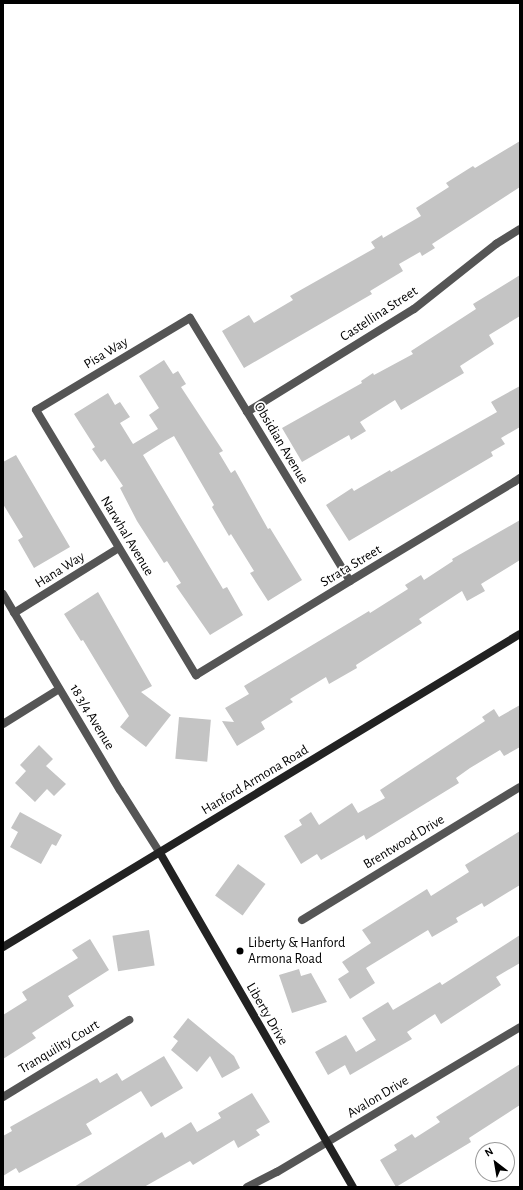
<!DOCTYPE html>
<html>
<head>
<meta charset="utf-8">
<style>
	body { margin:0 }
	#map { position:relative; width:523px; height:1190px; overflow:hidden; background:#fff; font-family:"Alegreya Sans",sans-serif }
	div>[style] { position:absolute }
	.building>* { inset:0; background:#c4c4c4; transform-origin:0 0 }
	.street>* { height:8px; margin:-4px; padding:0 4px; transform-origin:4px; border-radius:4px; background:#555 }
	.secondary>* { height:8px; margin:-4px; padding:0 4px; transform-origin:4px; border-radius:4px; background:#222 }
	.dots>* { width:11px; height:11px; translate:-50% -50%; box-sizing:border-box; border:2px solid #fff; border-radius:50% }
	span { translate:-50% -50%; white-space:nowrap; text-align:center; line-height:1.15; -webkit-text-stroke:3.5px #fff; paint-order:stroke }
	.street-label { font-size:14px; color:#000 }
	.poi-label { font-size:14px; color:#000 }
	.left { translate:0 -50%; text-align:left }
	.frame { position:absolute; inset:0; border:4px solid #000; pointer-events:none }
	.north { position:absolute; left:475px; top:1142px; width:40px; height:40px; box-sizing:border-box; background:#fff; border:1px solid #999; border-radius:50%; rotate:329deg; font-size:11px; font-weight:700; line-height:16px; text-align:center; color:#000 }
	.north::after { content:''; display:block; margin:auto; width:14px; height:18px; background:#000; clip-path:polygon(50% 0,100% 100%,50% 72%,0 100%) }
</style>
</head>
<body>
<div id="map">
	<div class="building">
		<div style="clip-path:polygon(520px 141px,520px 187px,432px 244px,435px 248px,422px 256px,420px 252px,399px 264px,403px 271px,370px 291px,372px 294px,244px 368px,222px 331px,249px 315px,254px 323px,293px 300px,290px 296px,375px 248px,371px 242px,382px 235px,383px 238px,421px 216px,416px 208px,449px 187px,446px 183px,473px 166px,475px 168px)"></div>
		<div style="clip-path:polygon(520px 275px,520px 316px,489px 335px,494px 344px,460px 366px,464px 373px,401px 410px,395px 400px,360px 422px,366px 431px,351px 440px,349px 435px,302px 462px,282px 428px,362px 383px,361px 381px,373px 373px,374px 375px,413px 354px,411px 351px,476px 309px,473px 304px)"></div>
		<div style="clip-path:polygon(164px 360px,173px 374px,178px 371px,186px 384px,181px 387px,223px 451px,219px 453px,231px 473px,235px 470px,268px 529px,270px 528px,302px 580px,268px 601px,250px 573px,254px 571px,231px 534px,229px 536px,212px 507px,214px 505px,174px 436px,165px 441px,143px 455px,223px 589px,227px 587px,243px 615px,210px 635px,176px 586px,181px 583px,167px 561px,164px 563px,137px 521px,120px 488px,123px 486px,105px 459px,101px 462px,92px 449px,95px 447px,74px 414px,108px 393px,115px 405px,120px 402px,130px 417px,120px 423px,133px 444px,158px 429px,149px 415px,159px 408px,139px 376px)"></div>
		<div style="clip-path:polygon(520px 386px,520px 427px,501px 438px,505px 444px,491px 452px,493px 456px,349px 541px,326px 505px,352px 488px,354px 491px,390px 470px,391px 472px,497px 412px,491px 402px)"></div>
		<div style="clip-path:polygon(16px 455px,70px 547px,34px 568px,18px 540px,23px 537px,3px 504px,3px 462px)"></div>
		<div style="clip-path:polygon(520px 520px,520px 560px,481px 584px,485px 591px,467px 601px,462px 591px,419px 619px,422px 623px,356px 665px,357px 668px,329px 684px,326px 677px,290px 699px,293px 702px,261px 722px,265px 729px,237px 746px,222px 721px,234px 722px,225px 708px,249px 694px,244px 686px,369px 611px,370px 613px,408px 589px,405px 585px,421px 575px,424px 580px,453px 561px,452px 559px)"></div>
		<div style="clip-path:polygon(98px 592px,152px 686px,141px 692px,171px 715px,146px 747px,120px 727px,129px 716px,83px 640px,81px 641px,64px 614px)"></div>
		<div style="clip-path:polygon(520px 705px,520px 747px,504px 756px,500px 750px,470px 768px,456px 778px,459px 783px,366px 840px,364px 835px,321px 860px,317px 854px,301px 864px,284px 836px,302px 825px,299px 820px,311px 812px,319px 825px,352px 803px,358px 813px,385px 798px,380px 790px,485px 721px,482px 717px,494px 709px,499px 717px)"></div>
		<div style="left:179px;top:717px;width:32px;height:42px;rotate:5deg"></div>
		<div style="clip-path:polygon(39px 745px,53px 759px,46px 766px,66px 784px,54px 796px,47px 789px,35px 802px,15px 783px,26px 771px,20px 765px)"></div>
		<div style="clip-path:polygon(20px 812px,62px 835px,56px 846px,52px 844px,41px 864px,10px 847px,18px 832px,11px 828px)"></div>
		<div style="clip-path:polygon(520px 831px,520px 885px,484px 907px,482px 903px,456px 918px,458px 922px,432px 937px,428px 930px,366px 968px,375px 983px,350px 999px,338px 979px,349px 972px,342px 962px,371px 943px,362px 930px,427px 889px,431px 896px,469px 872px,465px 865px)"></div>
		<div style="left:238px;top:864px;width:34px;height:39px;rotate:36deg"></div>
		<div style="left:149px;top:930px;width:36px;height:37px;rotate:81deg"></div>
		<div style="clip-path:polygon(520px 935px,520px 963px,496px 977px,501px 985px,441px 1024px,435px 1014px,407px 1032px,412px 1039px,350px 1075px,345px 1065px,328px 1075px,315px 1052px,346px 1035px,356px 1052px,376px 1040px,362px 1018px,388px 1002px,393px 1010px,440px 982px,442px 985px)"></div>
		<div style="clip-path:polygon(90px 939px,109px 970px,68px 996px,74px 1006px,32px 1033px,36px 1038px,3px 1059px,3px 1015px,27px 1000px,22px 992px,78px 958px,72px 950px)"></div>
		<div style="clip-path:polygon(299px 969px,301px 976px,311px 973px,327px 1002px,292px 1013px,279px 975px)"></div>
		<div style="clip-path:polygon(188px 1018px,234px 1056px,240px 1068px,222px 1078px,210px 1056px,197px 1072px,171px 1050px,178px 1041px,173px 1037px)"></div>
		<div style="clip-path:polygon(164px 1056px,183px 1088px,151px 1107px,141px 1091px,86px 1124px,92px 1134px,19px 1173px,16px 1168px,3px 1176px,3px 1136px,12px 1131px,10px 1127px,97px 1078px,100px 1083px,117px 1073px,122px 1081px)"></div>
		<div style="clip-path:polygon(520px 1064px,520px 1105px,469px 1138px,471px 1142px,396px 1187px,380px 1160px,397px 1150px,394px 1145px,412px 1134px,415px 1138px,440px 1122px,436px 1117px)"></div>
		<div style="clip-path:polygon(252px 1093px,270px 1122px,256px 1130px,260px 1135px,238px 1148px,234px 1140px,193px 1165px,190px 1161px,144px 1187px,74px 1187px,162px 1132px,165px 1138px,191px 1122px,197px 1132px,221px 1118px,218px 1113px)"></div>
	</div>
	<div class="street">
		<div style="left:247px;top:412px;width:196px;rotate:-31.7deg"></div>
		<div style="left:414px;top:309px;width:105px;rotate:-38.4deg"></div>
		<div style="left:496px;top:244px;width:28px;rotate:-32deg"></div>
		<div style="left:350px;top:581px;width:308px;rotate:-121.3deg"></div>
		<div style="left:190px;top:318px;width:179px;rotate:149.1deg"></div>
		<div style="left:36px;top:410px;width:310px;rotate:58.9deg"></div>
		<div style="left:196px;top:675px;width:180px;rotate:-31.4deg"></div>
		<div style="left:350px;top:581px;width:192px;rotate:-31.1deg"></div>
		<div style="left:514px;top:482px;width:7px;rotate:-34deg"></div>
		<div style="left:3px;top:594px;width:228px;rotate:59.2deg"></div>
		<div style="left:120px;top:790px;width:75px;rotate:57.6deg"></div>
		<div style="left:14px;top:613px;width:123px;rotate:-31.8deg"></div>
		<div style="left:3px;top:724px;width:66px;rotate:-32deg"></div>
		<div style="left:302px;top:920px;width:255px;rotate:-31.4deg"></div>
		<div style="left:3px;top:1097px;width:148px;rotate:-31.4deg"></div>
		<div style="left:247px;top:1187px;width:34px;rotate:-27deg"></div>
		<div style="left:277px;top:1172px;width:283px;rotate:-30.8deg"></div>
	</div>
	<div class="secondary">
		<div style="left:160px;top:853px;width:386px;rotate:60deg"></div>
		<div style="left:3px;top:947px;width:604px;rotate:-31.19deg"></div>
	</div>
	<div class="dots">
		<div style="left:240px;top:951px;background:#000"></div>
	</div>
	<div class="street-label">
		<span style="left:379px;top:314px;rotate:-33deg">Castellina Street</span>
		<span style="left:106px;top:353px;rotate:-31deg">Pisa Way</span>
		<span style="left:281px;top:443px;rotate:59deg">Obsidian Avenue</span>
		<span style="left:127px;top:536px;rotate:59deg">Narwhal Avenue</span>
		<span style="left:351px;top:566px;rotate:-31deg">Strata Street</span>
		<span style="left:60px;top:570px;rotate:-32deg">Hana Way</span>
		<span style="left:92px;top:717px;rotate:59deg">18 3/4 Avenue</span>
		<span style="left:255px;top:780px;rotate:-31deg">Hanford Armona Road</span>
		<span style="left:404px;top:842px;rotate:-31deg">Brentwood Drive</span>
		<span style="left:267px;top:1014px;rotate:60deg">Liberty Drive</span>
		<span style="left:59px;top:1047px;rotate:-31deg">Tranquility Court</span>
		<span style="left:378px;top:1097px;rotate:-31deg">Avalon Drive</span>
	</div>
	<div class="poi-label">
		<span class="left" style="left:248px;top:951px">Liberty &amp; Hanford<br>Armona Road</span>
	</div>
	<div class="frame"></div>
	<div class="north">N</div>
</div>
</body>
</html>
